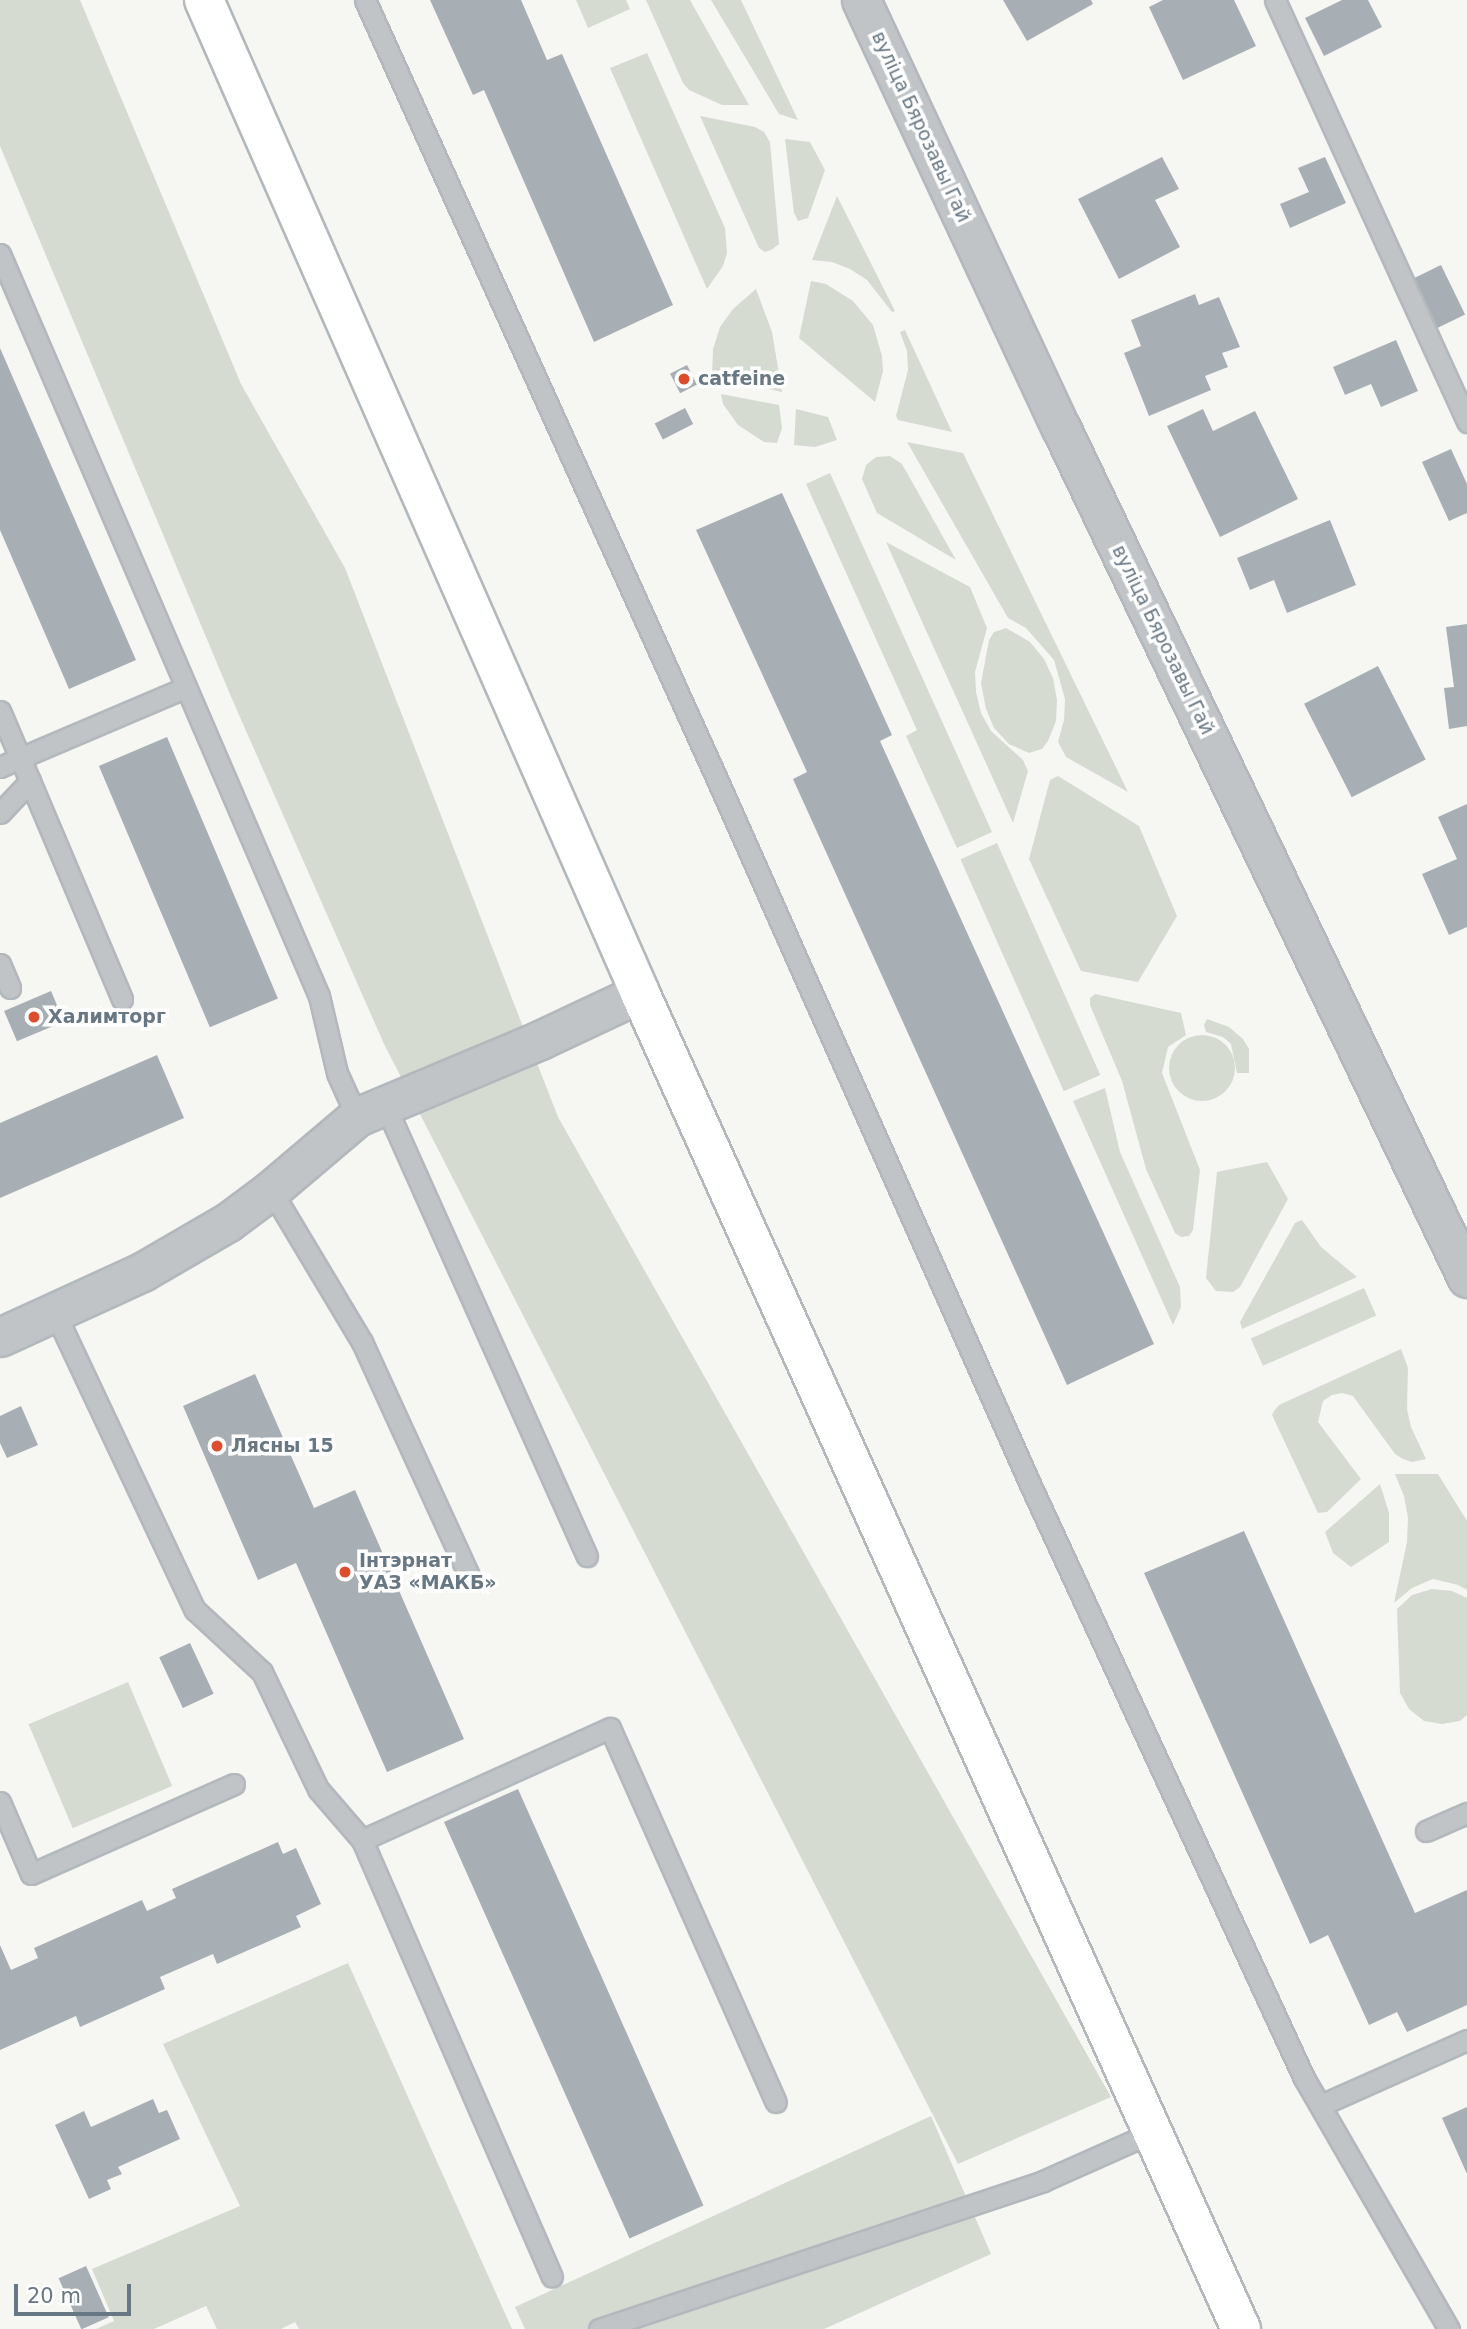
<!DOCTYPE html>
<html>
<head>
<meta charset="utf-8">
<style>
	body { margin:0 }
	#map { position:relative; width:1467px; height:2329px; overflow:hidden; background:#f6f6f3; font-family:"DejaVu Sans",sans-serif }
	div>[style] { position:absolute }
	.green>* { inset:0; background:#d6dbd2; transform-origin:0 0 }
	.round { border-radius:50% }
	.building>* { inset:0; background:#a7afb4; transform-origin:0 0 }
	.roads { filter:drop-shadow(2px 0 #b2b8bc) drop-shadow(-2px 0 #b2b8bc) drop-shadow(0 2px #b2b8bc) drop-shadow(0 -2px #b2b8bc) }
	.lane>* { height:19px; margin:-9.5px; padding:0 9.5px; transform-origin:9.5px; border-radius:9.5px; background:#c0c4c7 }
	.street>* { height:37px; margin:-18.5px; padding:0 18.5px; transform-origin:18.5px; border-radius:18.5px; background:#c0c4c7 }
	.secondary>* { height:38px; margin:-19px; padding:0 19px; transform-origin:19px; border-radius:19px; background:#fff }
	.dots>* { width:19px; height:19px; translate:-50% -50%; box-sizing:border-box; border:4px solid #fff; border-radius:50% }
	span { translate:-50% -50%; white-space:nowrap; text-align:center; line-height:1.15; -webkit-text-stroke:7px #fff; paint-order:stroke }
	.street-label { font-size:19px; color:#677783 }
	.poi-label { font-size:19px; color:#677783; font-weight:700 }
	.left { translate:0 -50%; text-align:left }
	.scale { position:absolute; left:14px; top:2284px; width:117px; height:32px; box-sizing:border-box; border:4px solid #677783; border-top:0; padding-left:9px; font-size:21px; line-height:24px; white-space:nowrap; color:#677783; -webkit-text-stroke:5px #fff; paint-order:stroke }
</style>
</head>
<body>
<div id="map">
	<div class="green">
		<div style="clip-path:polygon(0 0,80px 0,241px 384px,345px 568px,558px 1117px,1111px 2097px,958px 2164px,384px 1044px,232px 699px,0 146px)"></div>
		<div style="clip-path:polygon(576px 0,626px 0,630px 9px,588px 28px)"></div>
		<div style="clip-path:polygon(646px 0,690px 0,749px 105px,722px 105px,689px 90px,683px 83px)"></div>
		<div style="clip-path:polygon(711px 0,741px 0,798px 120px,779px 114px)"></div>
		<div style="clip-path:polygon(647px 53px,725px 228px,727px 253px,723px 266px,707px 289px,610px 68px)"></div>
		<div style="clip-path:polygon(700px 116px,755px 127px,764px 132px,770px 142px,779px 244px,771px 250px,765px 252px,759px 248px)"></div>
		<div style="clip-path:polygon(785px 139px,810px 142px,825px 170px,808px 218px,798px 221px,794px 213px)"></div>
		<div style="clip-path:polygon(837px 196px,895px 311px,892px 312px,867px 280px,850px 269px,832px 262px,812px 260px)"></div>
		<div style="clip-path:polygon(811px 281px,826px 284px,853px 301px,873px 325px,882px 356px,883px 371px,875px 402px,799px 338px)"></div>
		<div style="clip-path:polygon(756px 289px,772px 332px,782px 392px,712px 375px,713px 349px,720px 327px,733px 309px)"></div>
		<div style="clip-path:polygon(905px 330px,952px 432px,898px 420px,896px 416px,908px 370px,907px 351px,900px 332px)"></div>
		<div style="clip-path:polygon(721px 394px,779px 405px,782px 428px,777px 443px,764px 442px,738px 425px,723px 404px)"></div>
		<div style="clip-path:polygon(796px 409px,828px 417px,837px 440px,815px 447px,794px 445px)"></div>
		<div style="clip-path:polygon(907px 442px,963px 453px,1128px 792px,1066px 757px,1058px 742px,1064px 720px,1065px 699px,1054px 660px,1026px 628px,1008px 618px)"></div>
		<div style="clip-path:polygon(890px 456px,902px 464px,956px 560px,877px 513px,862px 479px,866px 465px,876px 457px)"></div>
		<div style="clip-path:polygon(830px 473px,992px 832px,957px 848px,906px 736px,917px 730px,806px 484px)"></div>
		<div style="clip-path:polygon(886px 542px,970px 587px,987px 628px,975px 672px,976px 692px,981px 713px,991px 731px,1023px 760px,1028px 771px,1013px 823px)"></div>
		<div style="clip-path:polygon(1006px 628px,1030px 642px,1044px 659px,1053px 678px,1057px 700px,1056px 721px,1048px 741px,1042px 749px,1029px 753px,1009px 744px,994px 728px,986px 709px,981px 683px,989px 640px,994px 632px)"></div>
		<div style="clip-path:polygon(1058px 776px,1139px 826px,1177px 916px,1138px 982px,1081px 971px,1029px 859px,1050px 780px)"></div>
		<div style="left:997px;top:843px;width:254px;height:40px;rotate:66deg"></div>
		<div style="clip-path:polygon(1095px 994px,1181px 1013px,1186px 1035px,1168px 1047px,1162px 1073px,1200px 1170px,1193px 1230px,1189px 1236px,1181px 1237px,1175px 1233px,1146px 1169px,1122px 1081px,1090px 1005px,1090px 998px)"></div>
		<div style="clip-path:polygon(1207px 1019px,1229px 1027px,1243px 1039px,1249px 1049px,1249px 1073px,1237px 1073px,1231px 1044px,1223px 1037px,1206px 1032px,1204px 1025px)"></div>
		<div class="round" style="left:1169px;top:1035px;width:66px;height:66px"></div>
		<div style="clip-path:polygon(1105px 1088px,1120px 1152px,1180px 1287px,1181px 1307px,1173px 1325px,1073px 1101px)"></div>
		<div style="clip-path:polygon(1267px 1162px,1288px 1199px,1240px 1287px,1233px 1292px,1216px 1291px,1206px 1278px,1217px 1172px)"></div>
		<div style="clip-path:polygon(1302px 1220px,1321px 1247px,1357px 1277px,1242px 1329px,1240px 1322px,1295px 1223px)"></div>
		<div style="left:1364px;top:1288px;width:30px;height:124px;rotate:66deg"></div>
		<div style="clip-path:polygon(1401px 1349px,1408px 1368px,1407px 1409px,1411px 1427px,1426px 1459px,1412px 1462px,1403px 1459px,1395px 1454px,1353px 1396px,1342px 1393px,1332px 1395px,1323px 1401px,1318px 1422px,1361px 1479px,1327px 1512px,1318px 1513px,1272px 1415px,1274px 1411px,1279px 1405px)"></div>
		<div style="clip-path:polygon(1395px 1474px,1438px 1474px,1467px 1521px,1467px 1590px,1458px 1585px,1433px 1579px,1412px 1588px,1394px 1603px,1407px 1542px,1408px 1518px,1404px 1496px)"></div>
		<div style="clip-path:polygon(1380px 1484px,1389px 1513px,1389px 1542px,1351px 1567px,1333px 1553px,1325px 1532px)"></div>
		<div style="clip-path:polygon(1432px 1589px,1452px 1591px,1467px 1598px,1467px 1715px,1460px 1721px,1442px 1724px,1424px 1721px,1409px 1709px,1400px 1693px,1397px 1609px,1412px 1595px)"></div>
		<div style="left:128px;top:1682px;width:113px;height:108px;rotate:67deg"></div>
		<div style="clip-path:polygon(348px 1963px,512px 2329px,299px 2329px,295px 2322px,281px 2329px,217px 2329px,206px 2306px,154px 2329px,96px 2329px,114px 2321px,92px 2269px,240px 2206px,163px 2044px)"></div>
		<div style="clip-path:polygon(931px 2116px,991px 2254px,824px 2329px,525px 2329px,515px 2307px)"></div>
	</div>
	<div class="building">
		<div style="clip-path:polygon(430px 0,521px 0,547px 60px,562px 54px,673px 305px,594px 342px,484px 90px,473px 95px)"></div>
		<div style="clip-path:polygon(1003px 0,1091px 0,1093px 4px,1027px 41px)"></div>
		<div style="clip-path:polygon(1163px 0,1234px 0,1256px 46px,1183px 80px,1149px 7px)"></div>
		<div style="clip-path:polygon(1342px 0,1368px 0,1382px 27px,1324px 56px,1305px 18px)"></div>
		<div style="clip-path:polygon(1162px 157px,1179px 189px,1155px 200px,1180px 247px,1119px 279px,1078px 199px)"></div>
		<div style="clip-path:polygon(1325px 157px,1346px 203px,1290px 228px,1280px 204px,1309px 192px,1298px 168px)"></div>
		<div style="left:1441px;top:265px;width:55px;height:32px;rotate:64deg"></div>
		<div style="clip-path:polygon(1195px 294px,1199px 305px,1219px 297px,1240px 347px,1222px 353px,1228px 367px,1205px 376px,1211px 390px,1149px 416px,1124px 353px,1141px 346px,1131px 320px)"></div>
		<div style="clip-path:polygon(1396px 340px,1418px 391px,1381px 407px,1371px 384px,1345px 395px,1333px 367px)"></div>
		<div style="clip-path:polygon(0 348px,136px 660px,69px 689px,0 530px)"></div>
		<div style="left:687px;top:365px;width:22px;height:19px;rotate:63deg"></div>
		<div style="left:685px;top:408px;width:18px;height:34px;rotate:63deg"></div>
		<div style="clip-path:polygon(1203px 409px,1213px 431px,1255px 411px,1298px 499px,1220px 537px,1167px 426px)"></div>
		<div style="clip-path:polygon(1451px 449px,1467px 484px,1467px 513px,1449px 521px,1422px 462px)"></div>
		<div style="clip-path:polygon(782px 493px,892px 735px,880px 741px,1154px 1344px,1067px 1385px,793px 779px,807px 772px,696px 530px)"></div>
		<div style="clip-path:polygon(1330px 520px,1356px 585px,1287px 613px,1274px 580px,1250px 590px,1237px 558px)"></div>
		<div style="clip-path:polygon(1467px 624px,1467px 726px,1449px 729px,1444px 688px,1454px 687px,1446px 627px)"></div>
		<div style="left:1378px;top:666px;width:105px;height:83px;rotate:63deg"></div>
		<div style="left:167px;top:737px;width:284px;height:74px;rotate:67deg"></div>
		<div style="clip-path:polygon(1467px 804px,1467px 927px,1449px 935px,1422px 874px,1457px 859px,1438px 817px)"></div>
		<div style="left:51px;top:991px;width:33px;height:51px;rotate:67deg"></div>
		<div style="clip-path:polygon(157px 1055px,184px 1118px,0 1198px,0 1123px)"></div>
		<div style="clip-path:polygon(255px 1374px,314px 1508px,355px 1490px,464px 1739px,387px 1772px,296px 1563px,258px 1580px,183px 1406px)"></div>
		<div style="clip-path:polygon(21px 1406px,38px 1445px,7px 1458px,0 1443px,0 1416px)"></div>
		<div style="clip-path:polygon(1244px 1531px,1415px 1913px,1467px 1890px,1467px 2005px,1407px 2032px,1397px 2012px,1369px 2025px,1328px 1935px,1310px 1944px,1144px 1573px)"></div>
		<div style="left:190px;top:1643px;width:56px;height:34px;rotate:65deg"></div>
		<div style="left:518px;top:1789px;width:456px;height:81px;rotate:66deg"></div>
		<div style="clip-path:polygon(278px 1842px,283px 1854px,296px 1848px,321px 1904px,296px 1916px,301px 1927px,217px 1964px,213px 1954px,160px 1977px,165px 1989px,80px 2027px,76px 2016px,0 2050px,0 1945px,11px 1970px,38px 1958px,34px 1948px,142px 1900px,147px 1911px,176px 1898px,172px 1889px)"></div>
		<div style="clip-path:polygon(153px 2099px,159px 2113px,167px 2110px,180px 2139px,118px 2167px,122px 2174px,107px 2180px,111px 2189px,89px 2199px,55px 2125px,84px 2111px,91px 2127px)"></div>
		<div style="clip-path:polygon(1467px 2107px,1467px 2174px,1442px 2118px)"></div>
		<div style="left:86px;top:2266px;width:56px;height:30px;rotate:66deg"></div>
	</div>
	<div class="roads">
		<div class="lane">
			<div style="left:365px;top:0;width:843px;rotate:65.69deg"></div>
			<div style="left:712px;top:768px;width:783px;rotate:66.05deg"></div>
			<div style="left:1030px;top:1484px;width:654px;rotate:65.24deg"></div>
			<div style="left:1304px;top:2078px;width:290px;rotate:60deg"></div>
			<div style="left:1275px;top:0;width:464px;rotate:65.5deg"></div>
			<div style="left:0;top:254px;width:808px;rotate:66.74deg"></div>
			<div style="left:319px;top:996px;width:79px;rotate:76.8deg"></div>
			<div style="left:337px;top:1073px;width:48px;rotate:65.6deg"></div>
			<div style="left:0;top:711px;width:51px;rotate:66.9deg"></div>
			<div style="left:20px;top:758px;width:22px;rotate:156deg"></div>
			<div style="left:0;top:813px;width:44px;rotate:-46.8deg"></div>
			<div style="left:0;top:964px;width:26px;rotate:67deg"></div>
			<div style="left:122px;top:999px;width:262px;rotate:-112.9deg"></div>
			<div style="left:20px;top:758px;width:178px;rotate:-23.1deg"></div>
			<div style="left:386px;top:1107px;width:492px;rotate:65.9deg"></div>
			<div style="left:271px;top:1190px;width:177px;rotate:59.1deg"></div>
			<div style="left:362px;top:1342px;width:257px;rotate:65.4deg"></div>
			<div style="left:55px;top:1313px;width:328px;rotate:64.8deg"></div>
			<div style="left:195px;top:1610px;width:91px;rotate:42.8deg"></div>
			<div style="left:262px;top:1672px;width:130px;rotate:64.4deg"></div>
			<div style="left:318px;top:1789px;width:67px;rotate:49.2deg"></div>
			<div style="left:362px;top:1840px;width:476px;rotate:66.5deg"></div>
			<div style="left:0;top:1802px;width:78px;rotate:66.7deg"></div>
			<div style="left:31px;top:1874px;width:222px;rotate:-23.9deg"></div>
			<div style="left:1426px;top:1831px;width:45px;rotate:-23.7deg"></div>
			<div style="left:362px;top:1840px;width:272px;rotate:-24.3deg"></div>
			<div style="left:610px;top:1728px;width:409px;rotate:66.1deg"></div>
			<div style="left:1321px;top:2105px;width:160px;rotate:-24deg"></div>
			<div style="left:599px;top:2329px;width:468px;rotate:-18.4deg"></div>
			<div style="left:1043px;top:2181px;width:120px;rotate:-24deg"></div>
		</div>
		<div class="street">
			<div style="left:861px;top:0;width:472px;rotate:65deg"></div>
			<div style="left:1061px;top:428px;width:942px;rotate:64.47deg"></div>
			<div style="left:0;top:1337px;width:156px;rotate:-24.6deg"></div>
			<div style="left:142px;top:1272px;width:99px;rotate:-30.2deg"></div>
			<div style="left:228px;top:1222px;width:54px;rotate:-36.7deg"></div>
			<div style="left:271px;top:1190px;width:113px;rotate:-40.3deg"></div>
			<div style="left:357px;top:1117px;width:199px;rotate:-22.8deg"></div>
			<div style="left:540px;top:1040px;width:110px;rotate:-25.2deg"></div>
		</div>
		<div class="secondary">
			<div style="left:204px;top:0;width:1085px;rotate:66.29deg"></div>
			<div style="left:640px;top:993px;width:1465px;rotate:65.78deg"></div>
		</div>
	</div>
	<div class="dots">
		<div style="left:684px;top:379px;background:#db4f2e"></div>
		<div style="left:34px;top:1017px;background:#db4f2e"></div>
		<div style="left:217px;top:1446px;background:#db4f2e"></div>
		<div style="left:345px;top:1572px;background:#db4f2e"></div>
	</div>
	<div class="street-label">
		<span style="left:921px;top:127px;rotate:65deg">вуліца Бярозавы Гай</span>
		<span style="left:1163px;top:640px;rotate:64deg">вуліца Бярозавы Гай</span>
	</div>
	<div class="poi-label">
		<span class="left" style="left:698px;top:379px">catfeine</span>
		<span class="left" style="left:48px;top:1017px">Халимторг</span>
		<span class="left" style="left:231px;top:1446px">Лясны 15</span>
		<span class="left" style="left:359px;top:1572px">Інтэрнат<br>УАЗ «МАКБ»</span>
	</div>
	<div class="scale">20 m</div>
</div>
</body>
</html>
